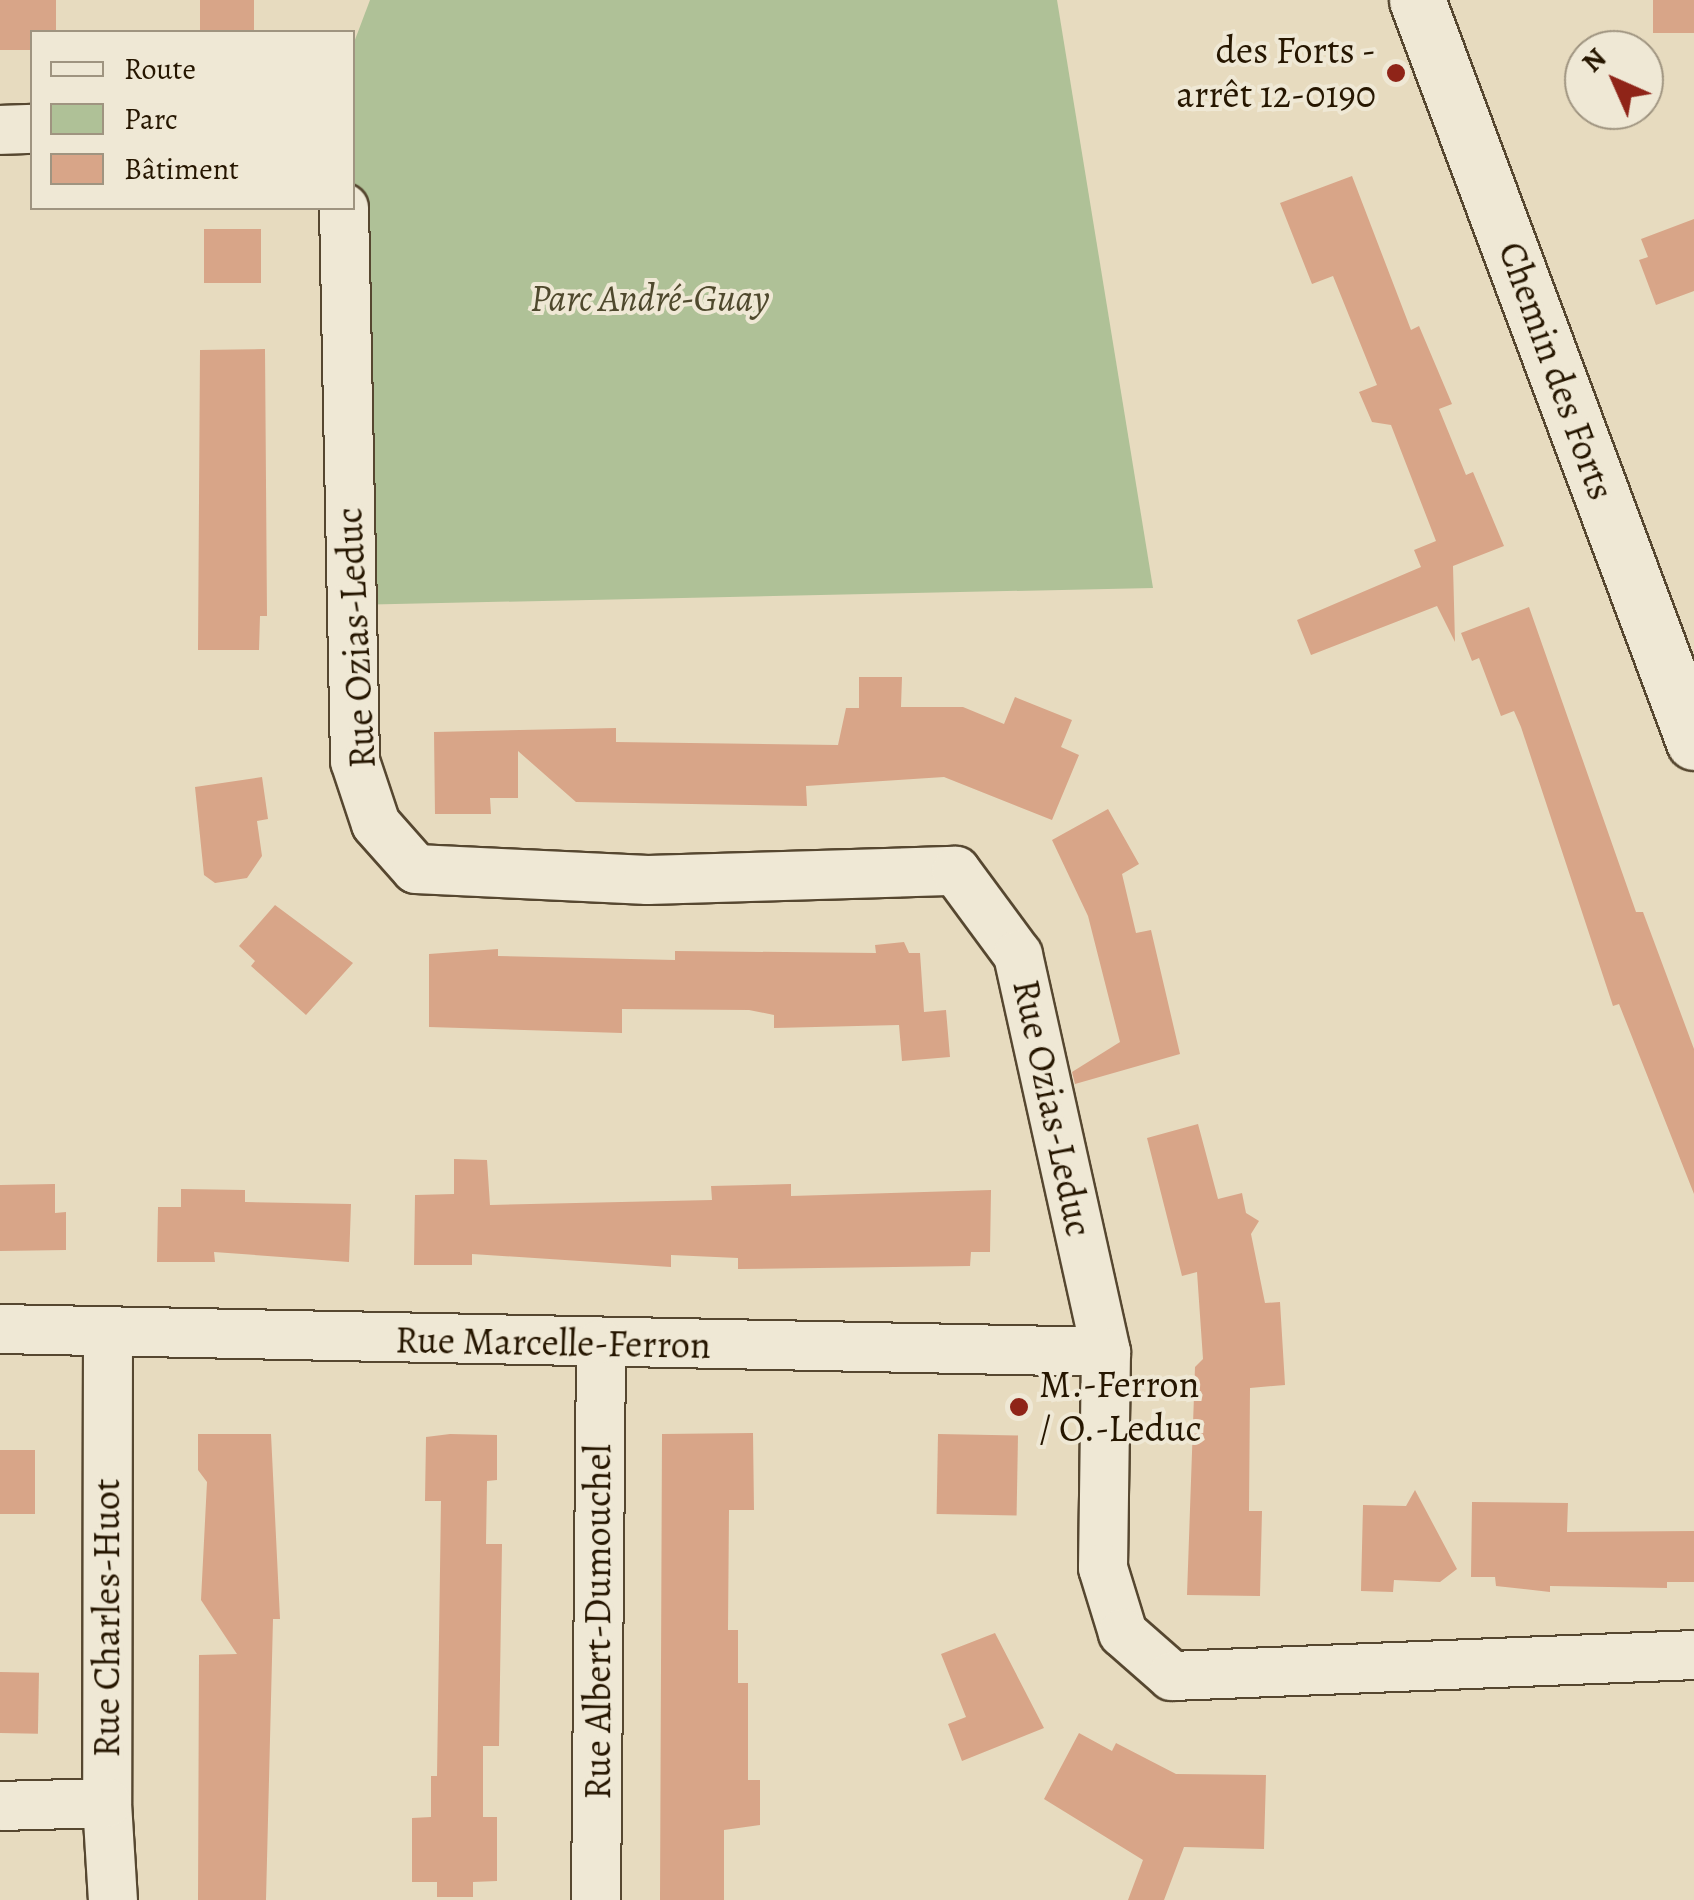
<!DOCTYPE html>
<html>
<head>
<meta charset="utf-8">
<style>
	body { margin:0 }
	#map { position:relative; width:1694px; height:1900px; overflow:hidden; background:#e7dbbf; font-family:Alegreya,serif }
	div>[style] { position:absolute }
	.green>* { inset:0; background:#afc197 }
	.building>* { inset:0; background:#d8a588; transform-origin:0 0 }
	.roads { filter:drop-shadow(2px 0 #564730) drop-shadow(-2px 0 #564730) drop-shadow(0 2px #564730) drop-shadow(0 -2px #564730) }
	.street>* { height:48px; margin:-24px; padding:0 24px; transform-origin:24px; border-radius:24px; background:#efe8d5 }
	.secondary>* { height:55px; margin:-27.5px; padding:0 27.5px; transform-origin:27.5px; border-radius:27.5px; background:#efe8d5 }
	.dots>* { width:28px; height:28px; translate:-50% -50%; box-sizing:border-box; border:5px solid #efe8d5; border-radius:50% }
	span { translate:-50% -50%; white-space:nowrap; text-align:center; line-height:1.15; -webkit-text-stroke:8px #efe8d5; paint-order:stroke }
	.poi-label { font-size:38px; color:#261600 }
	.right { translate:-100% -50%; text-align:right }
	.left { translate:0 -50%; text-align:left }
	.park-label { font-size:38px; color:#4f492d; font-style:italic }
	.street-label { font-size:38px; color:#261600 }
	.legend { position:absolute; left:30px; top:30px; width:325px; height:180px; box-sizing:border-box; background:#efe8d5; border:2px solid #9f9480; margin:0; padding:12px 18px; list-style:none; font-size:30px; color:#261600 }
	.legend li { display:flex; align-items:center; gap:20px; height:50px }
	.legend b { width:50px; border:2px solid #9f9480 }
	.north { position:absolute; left:1564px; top:30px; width:100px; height:100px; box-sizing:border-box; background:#efe8d5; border:2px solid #9f9480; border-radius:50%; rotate:315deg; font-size:28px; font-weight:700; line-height:40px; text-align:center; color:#261600 }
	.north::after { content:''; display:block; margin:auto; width:35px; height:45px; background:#8f2418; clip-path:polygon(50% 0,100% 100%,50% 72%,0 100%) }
</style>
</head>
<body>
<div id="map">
	<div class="green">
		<div style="clip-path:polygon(370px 0,1057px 0,1153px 588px,349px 605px,353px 45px)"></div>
	</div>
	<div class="building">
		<div style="clip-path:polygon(0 0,56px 0,56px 32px,32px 32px,32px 50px,0 50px)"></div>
		<div style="left:200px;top:0;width:54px;height:32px"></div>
		<div style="left:1653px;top:0;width:41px;height:33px"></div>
		<div style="clip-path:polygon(1352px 176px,1411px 330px,1419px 326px,1452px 404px,1439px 409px,1466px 475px,1473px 472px,1504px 546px,1453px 566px,1455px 642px,1437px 606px,1311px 655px,1297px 620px,1421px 567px,1414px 550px,1436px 541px,1391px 425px,1372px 422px,1359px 392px,1377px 385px,1333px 276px,1312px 284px,1280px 203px)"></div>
		<div style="clip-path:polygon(1694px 219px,1694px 291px,1656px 305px,1639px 260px,1648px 257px,1641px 239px)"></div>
		<div style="left:204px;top:229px;width:57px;height:54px"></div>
		<div style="clip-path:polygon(265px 349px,267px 616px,260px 616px,259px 650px,198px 650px,200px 350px)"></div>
		<div style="clip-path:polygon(1529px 607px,1636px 912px,1643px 912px,1694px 1049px,1694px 1194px,1619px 1004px,1613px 1006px,1521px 727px,1514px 711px,1501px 716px,1479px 658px,1472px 661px,1461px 633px)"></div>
		<div style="clip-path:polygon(859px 677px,902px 677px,901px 707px,963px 707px,1004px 724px,1015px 697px,1072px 720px,1061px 747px,1079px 755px,1052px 820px,944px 777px,806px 786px,807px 806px,576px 802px,518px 751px,518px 798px,490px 798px,491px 814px,435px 814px,434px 732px,616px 728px,616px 742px,838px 745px,846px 708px,859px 708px)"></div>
		<div style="clip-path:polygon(262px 777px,268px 819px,257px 821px,262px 856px,247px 878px,215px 883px,204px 875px,195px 787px)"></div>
		<div style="clip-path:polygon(1108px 809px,1139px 864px,1122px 874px,1136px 933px,1151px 930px,1180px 1054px,1075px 1084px,1072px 1072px,1120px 1042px,1088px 916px,1052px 840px)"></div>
		<div style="clip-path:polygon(275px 905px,353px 963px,306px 1015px,251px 966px,255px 961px,239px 946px)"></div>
		<div style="clip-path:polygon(904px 942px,909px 953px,920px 953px,924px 1012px,946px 1010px,950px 1057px,902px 1061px,899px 1025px,774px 1028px,774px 1015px,749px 1010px,622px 1009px,622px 1033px,429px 1027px,429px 954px,498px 949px,498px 956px,675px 960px,675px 951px,876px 953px,875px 945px)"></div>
		<div style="clip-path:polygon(1198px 1124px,1218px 1199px,1242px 1193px,1246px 1213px,1259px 1221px,1251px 1234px,1265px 1303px,1280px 1302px,1285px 1385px,1250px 1388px,1249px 1511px,1262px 1511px,1260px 1596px,1187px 1595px,1195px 1367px,1203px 1359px,1197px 1272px,1182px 1276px,1147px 1138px)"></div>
		<div style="clip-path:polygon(454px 1159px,487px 1160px,490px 1205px,712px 1200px,711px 1186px,791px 1184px,791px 1196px,991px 1190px,990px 1252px,971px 1252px,970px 1266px,738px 1269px,738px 1258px,671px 1255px,671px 1267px,472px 1254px,472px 1265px,414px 1265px,415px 1195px,454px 1194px)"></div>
		<div style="clip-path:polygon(55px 1184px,55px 1213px,66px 1212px,66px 1250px,0 1251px,0 1185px)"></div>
		<div style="clip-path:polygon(181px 1189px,245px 1190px,245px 1202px,351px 1204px,349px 1262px,214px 1252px,215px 1262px,157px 1262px,158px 1207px,181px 1207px)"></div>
		<div style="clip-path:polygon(753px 1433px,754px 1510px,729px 1510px,728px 1630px,738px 1630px,738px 1683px,748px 1683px,748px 1780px,760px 1780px,760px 1825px,724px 1830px,724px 1900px,660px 1900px,662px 1434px)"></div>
		<div style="clip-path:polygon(198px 1434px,271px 1434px,280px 1619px,273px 1619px,266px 1900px,198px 1900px,199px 1655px,237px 1654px,201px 1600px,207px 1482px,198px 1470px)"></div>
		<div style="clip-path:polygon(450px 1434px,497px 1435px,497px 1480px,487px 1481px,486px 1544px,502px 1544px,499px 1746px,483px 1746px,483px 1817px,497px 1817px,497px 1881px,473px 1882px,473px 1897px,437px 1897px,437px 1882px,412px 1882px,412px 1818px,431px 1817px,431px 1776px,437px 1776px,441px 1501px,425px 1501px,426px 1437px)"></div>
		<div style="left:938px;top:1434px;width:80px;height:80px;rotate:1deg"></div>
		<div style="left:35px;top:1450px;width:64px;height:35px;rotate:90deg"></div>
		<div style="clip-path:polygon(1415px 1490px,1457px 1569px,1440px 1582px,1394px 1580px,1393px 1592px,1361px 1591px,1363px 1505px,1406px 1506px)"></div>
		<div style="clip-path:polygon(1472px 1502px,1568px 1503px,1567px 1532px,1694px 1531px,1694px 1582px,1667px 1582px,1667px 1588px,1550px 1586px,1550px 1592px,1496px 1586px,1495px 1577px,1471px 1577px)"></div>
		<div style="clip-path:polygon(995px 1633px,1044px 1728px,962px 1761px,948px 1724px,966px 1717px,941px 1654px)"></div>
		<div style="left:0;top:1672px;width:39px;height:61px;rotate:1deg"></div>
		<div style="clip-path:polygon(1079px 1733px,1112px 1751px,1116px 1743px,1176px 1774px,1266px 1775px,1264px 1849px,1184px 1847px,1164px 1900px,1128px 1900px,1143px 1860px,1044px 1799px)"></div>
	</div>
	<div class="roads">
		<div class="street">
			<div style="left:0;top:130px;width:32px;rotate:-2deg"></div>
			<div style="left:344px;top:208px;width:553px;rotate:88.86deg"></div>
			<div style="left:355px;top:761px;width:66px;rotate:71.6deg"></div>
			<div style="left:376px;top:824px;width:60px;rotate:48.4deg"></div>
			<div style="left:416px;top:869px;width:232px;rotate:2.7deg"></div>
			<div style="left:648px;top:880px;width:308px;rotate:-1.7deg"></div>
			<div style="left:956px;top:871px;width:104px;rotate:53.6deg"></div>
			<div style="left:1018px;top:955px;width:407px;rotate:77.5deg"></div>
			<div style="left:1106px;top:1352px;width:216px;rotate:90.8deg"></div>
			<div style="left:1103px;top:1568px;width:68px;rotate:72.9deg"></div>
			<div style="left:1123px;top:1633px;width:65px;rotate:41.3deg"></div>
			<div style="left:1172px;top:1676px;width:522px;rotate:-2.3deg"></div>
			<div style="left:0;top:1329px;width:1106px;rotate:1.19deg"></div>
			<div style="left:108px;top:1336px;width:467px;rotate:90.1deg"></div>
			<div style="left:107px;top:1803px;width:97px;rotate:86.5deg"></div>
			<div style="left:0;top:1806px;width:107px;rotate:-1.6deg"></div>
			<div style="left:596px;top:1900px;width:556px;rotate:-89.48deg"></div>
		</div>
		<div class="secondary">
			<div style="left:1417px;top:0;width:792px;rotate:69.53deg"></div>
		</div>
	</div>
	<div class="dots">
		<div style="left:1396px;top:73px;background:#8f2418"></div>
		<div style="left:1019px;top:1407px;background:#8f2418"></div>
	</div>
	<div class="poi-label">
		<span class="right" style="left:1376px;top:73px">des Forts -<br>arrêt 12-0190</span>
		<span class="left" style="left:1039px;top:1407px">M.-Ferron<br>/ O.-Leduc</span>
	</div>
	<div class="park-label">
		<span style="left:650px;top:299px">Parc André-Guay</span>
	</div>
	<div class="street-label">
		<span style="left:1556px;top:371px;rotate:70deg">Chemin des Forts</span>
		<span style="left:356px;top:638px;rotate:-93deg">Rue Ozias-Leduc</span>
		<span style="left:1052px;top:1108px;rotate:78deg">Rue Ozias-Leduc</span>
		<span style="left:553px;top:1343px;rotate:1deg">Rue Marcelle-Ferron</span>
		<span style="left:107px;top:1618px;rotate:-90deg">Rue Charles-Huot</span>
		<span style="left:598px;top:1622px;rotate:-90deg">Rue Albert-Dumouchel</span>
	</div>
	<ul class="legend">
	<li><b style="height:12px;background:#efe8d5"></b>Route</li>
	<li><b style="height:28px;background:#afc197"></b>Parc</li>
	<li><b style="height:28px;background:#d8a588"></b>Bâtiment</li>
	</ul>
	<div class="north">N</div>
</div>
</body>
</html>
